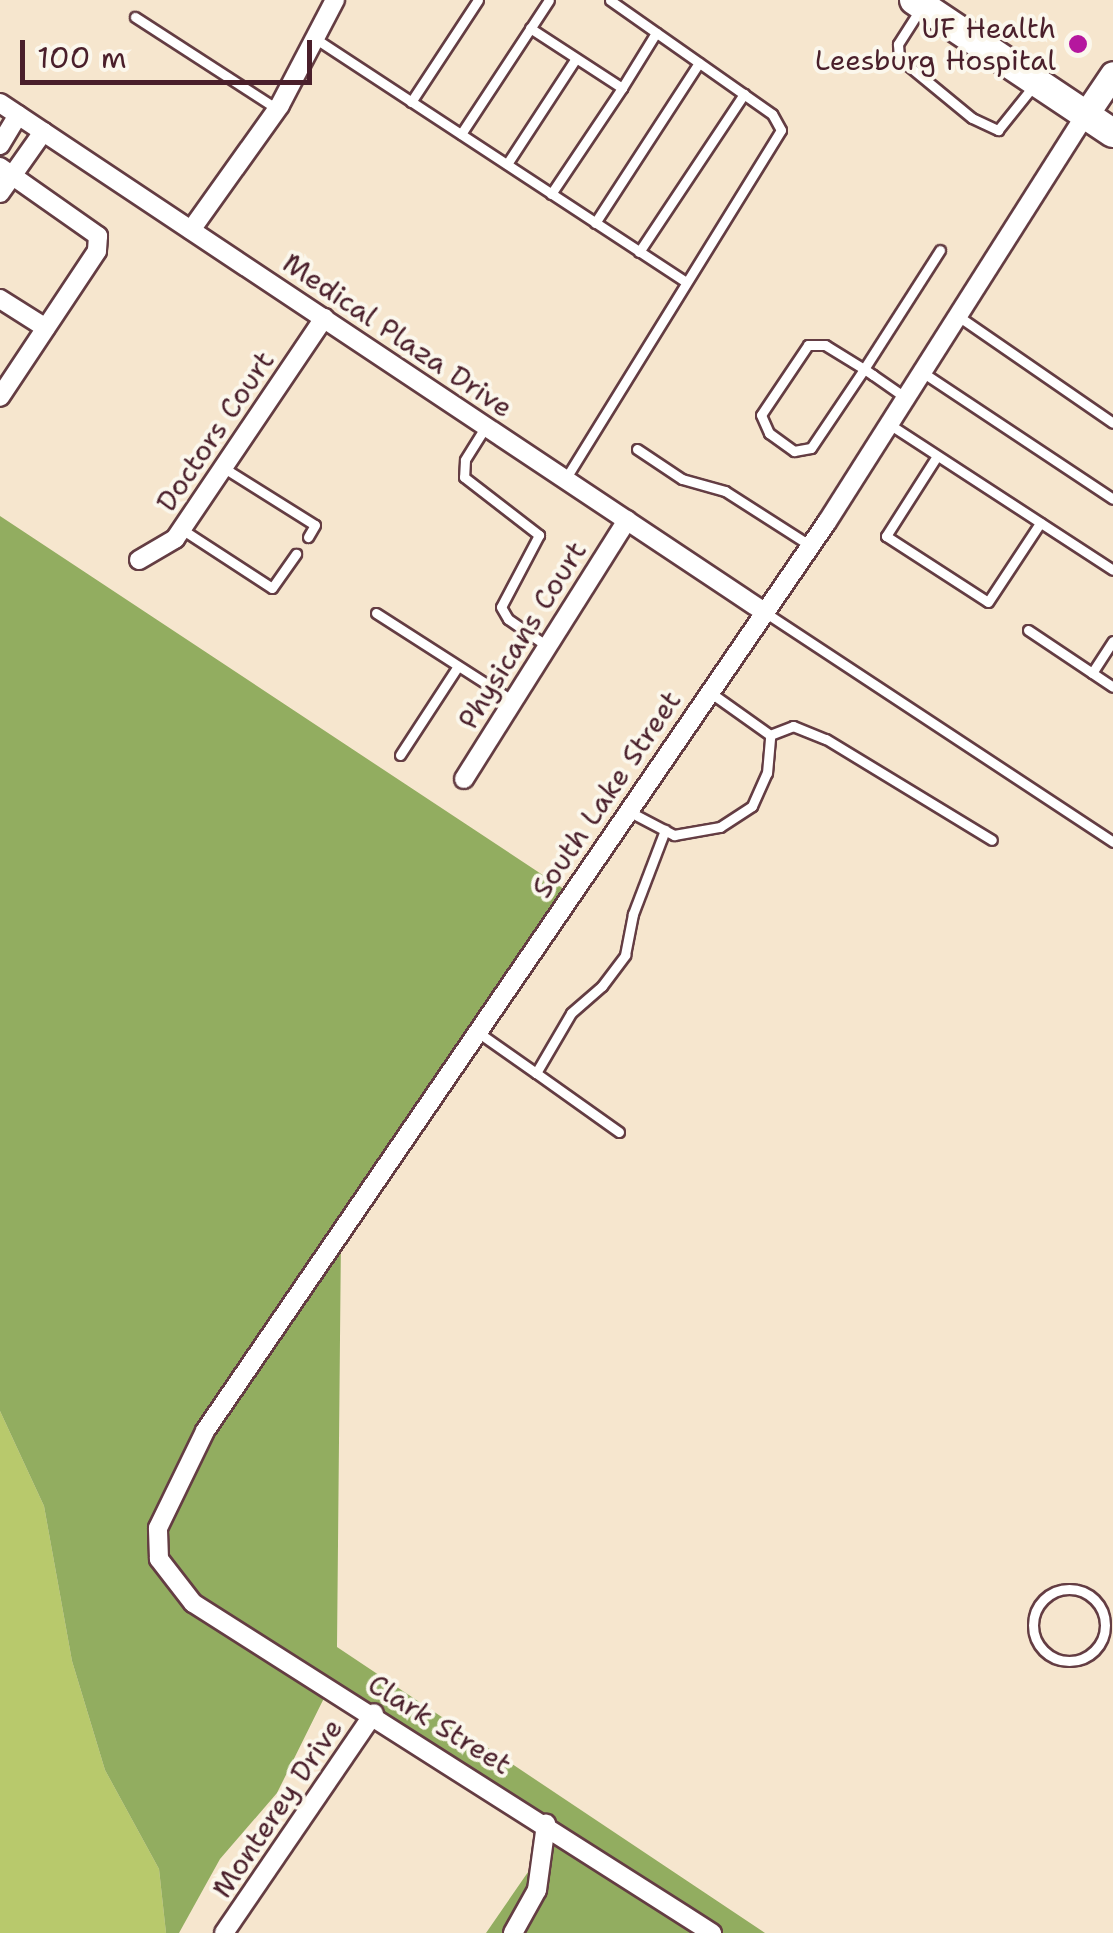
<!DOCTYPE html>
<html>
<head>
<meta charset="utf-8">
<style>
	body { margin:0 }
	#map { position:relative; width:1113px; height:1933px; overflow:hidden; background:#f6e6ce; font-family:"Shantell Sans",sans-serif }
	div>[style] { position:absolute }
	.green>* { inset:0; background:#b8c96c }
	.forest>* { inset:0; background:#92ad60 }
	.roads { filter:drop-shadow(2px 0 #643d43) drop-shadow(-2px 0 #643d43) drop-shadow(0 2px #643d43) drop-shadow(0 -2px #643d43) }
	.lane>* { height:9px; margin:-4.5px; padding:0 4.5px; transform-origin:4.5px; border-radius:4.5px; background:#fff }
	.lane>.ring { margin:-4.5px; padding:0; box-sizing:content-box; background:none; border:9px solid #fff; border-radius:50% }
	.street>* { height:18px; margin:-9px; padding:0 9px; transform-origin:9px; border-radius:9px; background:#fff }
	.secondary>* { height:25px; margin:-12.5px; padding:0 12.5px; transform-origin:12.5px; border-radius:12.5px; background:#fff }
	.primary>* { height:28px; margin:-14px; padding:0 14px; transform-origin:14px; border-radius:14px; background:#fff }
	.dots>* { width:28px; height:28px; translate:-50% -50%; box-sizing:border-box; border:5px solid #fbf7ec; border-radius:50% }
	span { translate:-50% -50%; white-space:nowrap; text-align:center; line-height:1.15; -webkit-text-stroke:8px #fbf7ec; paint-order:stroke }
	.poi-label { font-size:28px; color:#4a1f2b }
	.right { translate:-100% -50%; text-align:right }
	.street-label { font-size:28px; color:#4a1f2b }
	.scale { position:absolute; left:20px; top:40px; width:292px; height:45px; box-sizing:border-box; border:5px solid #4a1f2b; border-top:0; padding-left:12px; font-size:30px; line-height:35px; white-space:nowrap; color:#4a1f2b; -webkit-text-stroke:8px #fbf7ec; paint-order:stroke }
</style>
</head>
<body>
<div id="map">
	<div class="green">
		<div style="clip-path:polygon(0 1411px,44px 1506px,72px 1661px,105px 1770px,159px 1869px,166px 1933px,0 1933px)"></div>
	</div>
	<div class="forest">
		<div style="clip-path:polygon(0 516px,573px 895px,341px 1236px,337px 1647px,765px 1933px,486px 1933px,555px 1833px,330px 1686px,277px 1793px,220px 1859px,179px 1933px,166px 1933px,159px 1869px,105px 1770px,72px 1661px,44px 1506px,0 1411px)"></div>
	</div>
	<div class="roads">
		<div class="lane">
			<div style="left:921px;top:8px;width:43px;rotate:122.6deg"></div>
			<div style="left:898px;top:44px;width:14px;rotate:86deg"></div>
			<div style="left:899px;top:58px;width:94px;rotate:39.4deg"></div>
			<div style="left:972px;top:118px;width:29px;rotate:25deg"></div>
			<div style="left:998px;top:130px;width:59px;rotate:-51.2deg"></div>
			<div style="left:135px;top:17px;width:169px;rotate:32.9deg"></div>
			<div style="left:530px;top:28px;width:110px;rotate:33.1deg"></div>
			<div style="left:622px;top:88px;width:65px;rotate:-58.3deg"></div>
			<div style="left:316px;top:39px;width:440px;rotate:33.3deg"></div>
			<div style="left:411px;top:102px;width:122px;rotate:-56.7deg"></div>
			<div style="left:461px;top:134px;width:160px;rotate:-56.7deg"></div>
			<div style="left:507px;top:164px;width:126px;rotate:-56.9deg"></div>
			<div style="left:551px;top:194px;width:128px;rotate:-56.2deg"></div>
			<div style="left:595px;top:223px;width:191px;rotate:-57deg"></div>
			<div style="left:639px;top:252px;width:190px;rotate:-56.4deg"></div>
			<div style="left:958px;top:316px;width:188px;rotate:34.6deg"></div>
			<div style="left:922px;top:372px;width:229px;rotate:33.6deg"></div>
			<div style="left:906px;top:398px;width:40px;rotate:-145.1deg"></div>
			<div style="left:873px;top:375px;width:11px;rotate:-146deg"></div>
			<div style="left:864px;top:369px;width:46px;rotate:-148.4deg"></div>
			<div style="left:825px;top:345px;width:17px;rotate:180deg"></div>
			<div style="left:808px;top:345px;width:84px;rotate:123.9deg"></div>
			<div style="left:761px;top:415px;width:20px;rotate:66deg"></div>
			<div style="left:769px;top:433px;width:31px;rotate:36deg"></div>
			<div style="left:794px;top:451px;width:17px;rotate:-10deg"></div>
			<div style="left:811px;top:448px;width:95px;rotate:-56.1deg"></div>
			<div style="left:864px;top:369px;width:141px;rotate:-57.4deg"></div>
			<div style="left:889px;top:424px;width:267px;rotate:33.1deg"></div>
			<div style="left:486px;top:426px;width:40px;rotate:122deg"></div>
			<div style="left:465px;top:460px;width:17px;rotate:93deg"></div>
			<div style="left:464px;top:477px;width:95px;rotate:37.7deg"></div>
			<div style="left:539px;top:535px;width:81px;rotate:117.8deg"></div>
			<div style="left:501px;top:607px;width:14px;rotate:60deg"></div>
			<div style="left:508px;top:619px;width:47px;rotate:34.7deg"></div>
			<div style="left:637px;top:449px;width:54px;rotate:33.7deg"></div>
			<div style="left:682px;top:479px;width:45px;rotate:15.6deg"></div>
			<div style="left:725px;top:491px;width:102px;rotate:32.6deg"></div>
			<div style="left:937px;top:456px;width:95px;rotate:122.5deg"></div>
			<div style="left:886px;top:536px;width:121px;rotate:32.9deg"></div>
			<div style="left:988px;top:602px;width:95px;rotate:-56.6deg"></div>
			<div style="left:224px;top:468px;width:107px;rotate:32.1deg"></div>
			<div style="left:315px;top:525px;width:14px;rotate:120deg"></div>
			<div style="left:566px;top:478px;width:409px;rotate:-58.3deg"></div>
			<div style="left:781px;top:130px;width:18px;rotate:-119deg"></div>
			<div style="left:772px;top:114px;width:198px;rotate:-144.9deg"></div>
			<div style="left:183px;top:530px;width:106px;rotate:33.1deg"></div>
			<div style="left:272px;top:588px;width:42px;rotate:-54.8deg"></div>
			<div style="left:376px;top:613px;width:163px;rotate:32.7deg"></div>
			<div style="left:766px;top:613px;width:416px;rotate:33.4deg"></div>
			<div style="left:1028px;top:630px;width:102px;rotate:33.8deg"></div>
			<div style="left:1092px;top:673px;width:38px;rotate:-57deg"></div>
			<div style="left:770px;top:735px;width:25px;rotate:-21deg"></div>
			<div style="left:793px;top:726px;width:35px;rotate:22deg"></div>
			<div style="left:826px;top:739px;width:194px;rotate:31.3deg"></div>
			<div style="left:400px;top:755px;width:106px;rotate:-56.9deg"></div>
			<div style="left:630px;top:812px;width:50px;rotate:27.6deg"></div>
			<div style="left:674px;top:835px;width:47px;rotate:-9.9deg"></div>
			<div style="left:720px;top:827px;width:38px;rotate:-33deg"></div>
			<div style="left:752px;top:806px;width:36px;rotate:-66deg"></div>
			<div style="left:767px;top:773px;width:38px;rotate:-85deg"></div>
			<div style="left:770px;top:735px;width:72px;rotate:-144.6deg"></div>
			<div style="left:479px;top:1033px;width:70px;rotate:35.1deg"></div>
			<div style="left:619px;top:1132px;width:102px;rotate:-144.6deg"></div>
			<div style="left:536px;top:1073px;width:69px;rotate:-59.7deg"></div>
			<div style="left:571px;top:1013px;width:41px;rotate:-41.1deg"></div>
			<div style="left:602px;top:986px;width:39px;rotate:-53deg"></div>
			<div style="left:625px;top:955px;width:42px;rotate:-79deg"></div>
			<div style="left:633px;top:914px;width:90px;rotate:-69.1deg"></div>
			<div class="ring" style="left:1033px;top:1589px;width:63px;height:63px"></div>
		</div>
		<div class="street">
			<div style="left:0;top:103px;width:920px;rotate:33.66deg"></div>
			<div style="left:0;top:145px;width:35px;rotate:-59deg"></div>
			<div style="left:0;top:167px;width:120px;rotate:35.1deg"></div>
			<div style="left:98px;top:236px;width:15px;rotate:94deg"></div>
			<div style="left:97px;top:251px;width:175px;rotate:123.6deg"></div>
			<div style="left:0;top:193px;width:75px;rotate:-54.8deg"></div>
			<div style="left:191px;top:230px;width:153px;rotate:-54.5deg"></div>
			<div style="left:280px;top:105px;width:119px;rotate:-62.4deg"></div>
			<div style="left:0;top:299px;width:54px;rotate:32.2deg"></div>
			<div style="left:139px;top:560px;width:42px;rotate:-30.3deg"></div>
			<div style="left:175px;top:539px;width:267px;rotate:-56deg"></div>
			<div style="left:464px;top:779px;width:306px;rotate:-57.8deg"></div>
			<div style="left:224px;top:1933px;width:266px;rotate:-55.7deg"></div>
			<div style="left:513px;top:1933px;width:49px;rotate:-60.8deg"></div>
			<div style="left:537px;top:1890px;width:67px;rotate:-82.2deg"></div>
			<div style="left:712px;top:1933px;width:615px;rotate:-147.55deg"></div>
			<div style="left:193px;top:1603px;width:56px;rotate:-127.7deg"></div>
			<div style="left:159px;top:1559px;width:31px;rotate:-92deg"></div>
			<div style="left:158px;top:1528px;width:108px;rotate:-64.1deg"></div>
			<div style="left:205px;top:1431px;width:1101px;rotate:-55.62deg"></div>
			<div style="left:827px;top:522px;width:483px;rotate:-57.6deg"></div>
		</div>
		<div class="secondary">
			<div style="left:1086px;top:114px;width:48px;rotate:-56deg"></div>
		</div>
		<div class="primary">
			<div style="left:914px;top:0;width:239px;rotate:33.8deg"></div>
		</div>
	</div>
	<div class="dots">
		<div style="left:1078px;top:44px;background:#b5179e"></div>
	</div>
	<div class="poi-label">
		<span class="right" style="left:1056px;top:44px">UF Health<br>Leesburg Hospital</span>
	</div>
	<div class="street-label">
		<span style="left:398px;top:335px;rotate:34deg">Medical Plaza Drive</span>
		<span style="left:215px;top:431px;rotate:-56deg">Doctors Court</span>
		<span style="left:522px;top:635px;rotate:-58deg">Physicans Court</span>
		<span style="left:606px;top:794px;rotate:-56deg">South Lake Street</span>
		<span style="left:440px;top:1724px;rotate:32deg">Clark Street</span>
		<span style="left:277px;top:1808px;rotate:-56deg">Monterey Drive</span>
	</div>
	<div class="scale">100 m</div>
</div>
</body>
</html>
